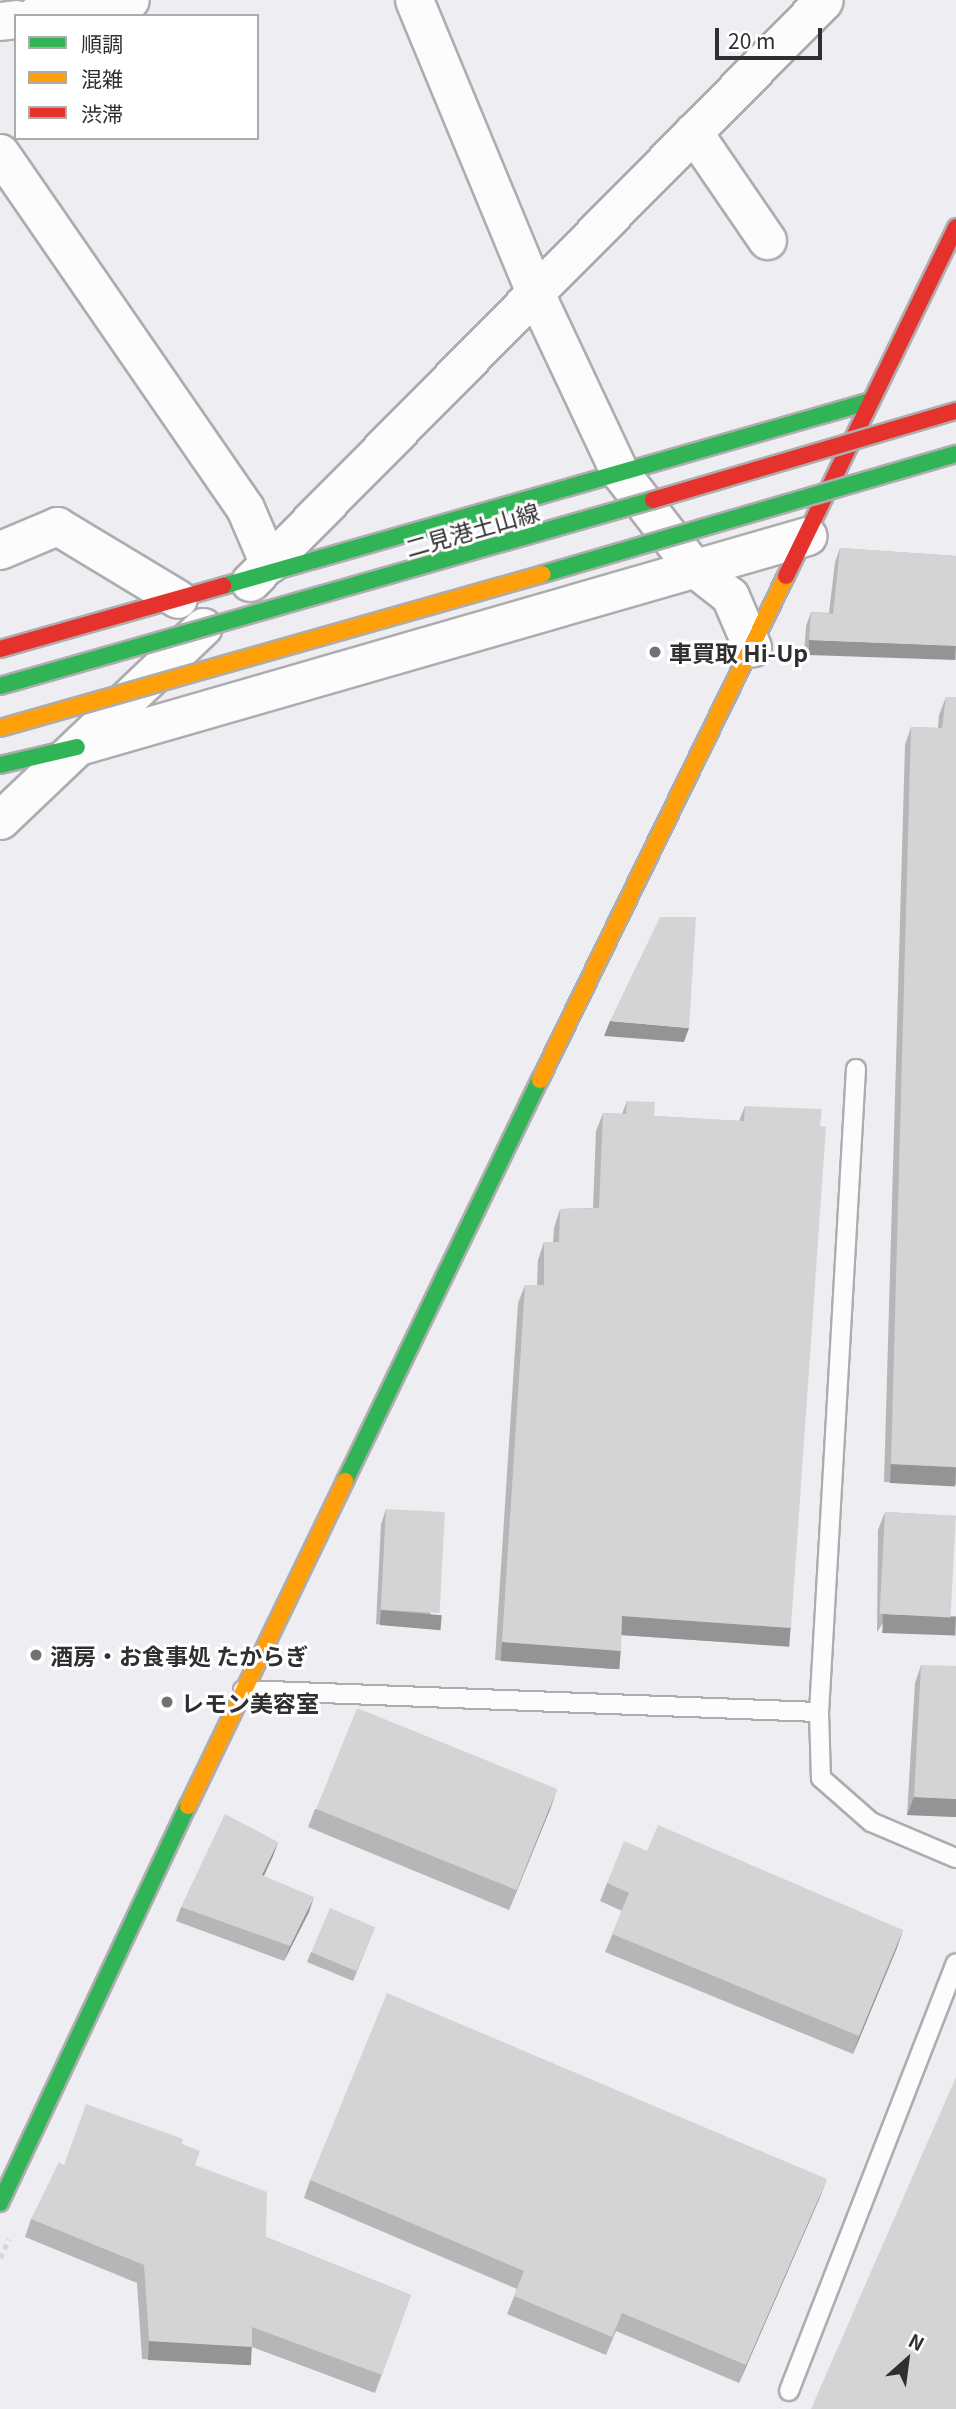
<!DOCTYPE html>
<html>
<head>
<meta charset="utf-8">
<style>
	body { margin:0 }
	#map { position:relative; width:956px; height:2409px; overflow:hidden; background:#eeeef2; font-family:Georgia,"Noto Sans JP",serif }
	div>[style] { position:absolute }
	.path>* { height:4.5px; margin-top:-2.25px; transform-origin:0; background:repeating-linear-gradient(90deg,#d7d7d8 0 5px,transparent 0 10px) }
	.roads { filter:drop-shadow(2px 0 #adadaf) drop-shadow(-2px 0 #adadaf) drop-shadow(0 2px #adadaf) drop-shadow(0 -2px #adadaf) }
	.lane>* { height:18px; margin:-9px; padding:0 9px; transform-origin:9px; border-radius:9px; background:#fcfcfd }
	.street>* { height:37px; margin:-18.5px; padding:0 18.5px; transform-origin:18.5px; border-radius:18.5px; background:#fcfcfd }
	.fast>* { height:16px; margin:-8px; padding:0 8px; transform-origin:8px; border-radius:8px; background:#30b455 }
	.slow>* { height:16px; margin:-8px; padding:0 8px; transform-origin:8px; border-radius:8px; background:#ff9f0a }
	.jam>* { height:16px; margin:-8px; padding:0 8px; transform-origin:8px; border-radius:8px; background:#e5322d }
	.bridges { filter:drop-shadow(2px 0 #adadaf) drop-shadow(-2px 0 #adadaf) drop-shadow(0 2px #adadaf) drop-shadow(0 -2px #adadaf) }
	.fast-bridge>* { height:16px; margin:-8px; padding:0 8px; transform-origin:8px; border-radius:8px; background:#30b455 }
	.slow-bridge>* { height:16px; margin:-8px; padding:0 8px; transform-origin:8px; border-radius:8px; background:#ff9f0a }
	.jam-bridge>* { height:16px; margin:-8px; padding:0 8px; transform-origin:8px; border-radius:8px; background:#e5322d }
	.wall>* { inset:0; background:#b7b6b7 }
	.shaded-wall>* { inset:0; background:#959495; transform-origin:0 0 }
	.building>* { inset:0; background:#d5d4d5; transform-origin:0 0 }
	.dots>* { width:19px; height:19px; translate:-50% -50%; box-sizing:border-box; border:4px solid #fff; border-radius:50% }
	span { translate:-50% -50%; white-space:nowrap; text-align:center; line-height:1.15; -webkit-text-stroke:6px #fff; paint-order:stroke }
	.street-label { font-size:23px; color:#2f2f31 }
	.poi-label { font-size:23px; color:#2f2f31; font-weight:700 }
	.left { translate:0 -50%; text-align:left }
	.legend { position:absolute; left:14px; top:14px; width:245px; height:126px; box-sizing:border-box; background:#fff; border:2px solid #acacad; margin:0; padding:9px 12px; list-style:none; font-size:21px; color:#2f2f31 }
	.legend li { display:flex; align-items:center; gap:14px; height:35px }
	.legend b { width:35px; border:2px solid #acacad }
	.north { position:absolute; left:872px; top:2325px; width:70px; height:70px; -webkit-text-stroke:5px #fff; paint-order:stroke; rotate:28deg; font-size:19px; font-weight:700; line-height:28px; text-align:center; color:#2f2f31 }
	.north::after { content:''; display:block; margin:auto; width:24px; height:32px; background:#2f2f31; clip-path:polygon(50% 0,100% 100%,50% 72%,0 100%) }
	.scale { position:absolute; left:715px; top:28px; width:107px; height:32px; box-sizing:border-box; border:4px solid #2f2f31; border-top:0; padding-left:9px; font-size:21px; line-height:24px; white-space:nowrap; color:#2f2f31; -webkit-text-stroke:5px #fff; paint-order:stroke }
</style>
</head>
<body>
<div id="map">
	<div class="path">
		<div style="left:0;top:2258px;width:21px;rotate:-65deg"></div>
	</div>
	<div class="roads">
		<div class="lane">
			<div style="left:856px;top:1069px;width:644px;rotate:93.29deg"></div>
			<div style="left:819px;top:1712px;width:66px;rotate:88.3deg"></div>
			<div style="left:821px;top:1778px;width:67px;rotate:41.3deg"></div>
			<div style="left:871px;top:1822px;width:92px;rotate:23deg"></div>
			<div style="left:243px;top:1690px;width:576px;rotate:2.19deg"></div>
			<div style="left:789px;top:2391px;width:459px;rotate:-68.7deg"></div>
		</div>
		<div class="street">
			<div style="left:414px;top:0;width:319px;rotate:67.5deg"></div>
			<div style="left:536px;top:295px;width:195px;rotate:64.8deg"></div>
			<div style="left:619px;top:471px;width:121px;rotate:52.4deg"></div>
			<div style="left:693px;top:567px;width:47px;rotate:38.1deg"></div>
			<div style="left:730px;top:596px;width:56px;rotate:66.7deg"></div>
			<div style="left:34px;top:16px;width:97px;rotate:-9.5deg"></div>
			<div style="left:0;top:21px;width:16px;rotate:-7deg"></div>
			<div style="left:693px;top:132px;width:131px;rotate:55.6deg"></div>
			<div style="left:0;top:153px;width:431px;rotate:55.4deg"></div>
			<div style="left:245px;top:508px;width:61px;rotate:66.8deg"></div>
			<div style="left:0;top:550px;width:62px;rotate:-22.8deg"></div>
			<div style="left:57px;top:526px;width:141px;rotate:31.1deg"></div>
			<div style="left:250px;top:582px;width:817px;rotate:-45.4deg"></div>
			<div style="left:82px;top:745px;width:755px;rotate:-16.08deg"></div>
			<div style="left:0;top:820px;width:280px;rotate:-43.6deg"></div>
		</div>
		<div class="fast">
			<div style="left:223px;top:586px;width:674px;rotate:-15.93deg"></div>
			<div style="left:0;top:765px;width:79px;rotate:-13.2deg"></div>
			<div style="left:345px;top:1481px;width:446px;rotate:-64.1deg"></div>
			<div style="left:0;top:2203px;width:439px;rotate:-64.7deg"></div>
		</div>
		<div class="slow">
			<div style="left:540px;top:1080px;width:561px;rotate:-63.98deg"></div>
			<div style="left:188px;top:1806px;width:361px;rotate:-64.2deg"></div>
		</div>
		<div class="jam">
			<div style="left:786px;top:576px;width:388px;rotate:-64deg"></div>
			<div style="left:0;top:649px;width:232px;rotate:-15.8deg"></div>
		</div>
	</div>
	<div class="bridges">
		<div class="fast-bridge">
			<div style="left:543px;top:574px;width:430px;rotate:-16.2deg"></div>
			<div style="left:0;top:686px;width:679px;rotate:-15.9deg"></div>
		</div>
		<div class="slow-bridge">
			<div style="left:0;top:728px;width:564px;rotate:-15.83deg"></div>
		</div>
		<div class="jam-bridge">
			<div style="left:653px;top:500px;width:316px;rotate:-16.4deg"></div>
		</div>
	</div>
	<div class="wall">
		<div style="clip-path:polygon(840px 548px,956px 556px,804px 654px,806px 626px,811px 612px,829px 613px,835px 562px)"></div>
		<div style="clip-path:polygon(946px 697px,956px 697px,956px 1485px,884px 1482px,905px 745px,911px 727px,938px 728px,939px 715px)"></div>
		<div style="clip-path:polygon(627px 1101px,654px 1116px,739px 1121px,745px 1106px,791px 1628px,785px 1646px,621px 1635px,621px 1651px,614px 1669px,495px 1660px,518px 1303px,525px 1285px,537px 1285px,538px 1260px,544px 1242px,553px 1242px,554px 1228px,560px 1209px,593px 1208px,596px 1131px,603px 1113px,622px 1114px)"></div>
		<div style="clip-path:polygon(386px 1509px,437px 1629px,376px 1624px,381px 1524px)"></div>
		<div style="clip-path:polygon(885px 1512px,956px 1516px,877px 1632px,878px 1530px)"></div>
		<div style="clip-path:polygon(921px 1665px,956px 1817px,907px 1815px,915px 1683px)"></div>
		<div style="clip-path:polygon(551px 1807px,509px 1910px,308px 1827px,315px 1809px)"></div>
		<div style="clip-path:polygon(278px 1842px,273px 1856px,264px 1876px,309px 1912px,284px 1961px,176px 1921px,181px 1907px)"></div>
		<div style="clip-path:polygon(647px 1851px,903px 1930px,853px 2054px,605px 1952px,622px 1911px,600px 1901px,607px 1883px)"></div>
		<div style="clip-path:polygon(375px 1927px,353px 1981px,307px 1962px,311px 1952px)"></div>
		<div style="clip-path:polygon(182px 2144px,195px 2165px,266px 2237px,411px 2295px,375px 2393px,252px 2347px,246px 2365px,142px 2359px,137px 2283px,25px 2237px,31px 2219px,64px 2165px)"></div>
		<div style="clip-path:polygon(310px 2180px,820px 2197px,739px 2383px,616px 2331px,606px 2355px,507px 2314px,517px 2289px,304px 2198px)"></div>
	</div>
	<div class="shaded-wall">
		<div style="left:809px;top:640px;width:147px;height:15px;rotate:2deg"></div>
		<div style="clip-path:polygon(610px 1021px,689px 1028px,684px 1042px,604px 1036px)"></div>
		<div style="left:891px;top:1464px;width:65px;height:19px;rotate:3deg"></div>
		<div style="left:381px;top:1610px;width:61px;height:15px;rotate:5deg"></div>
		<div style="left:883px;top:1614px;width:73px;height:19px;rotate:2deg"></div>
		<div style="left:622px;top:1616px;width:169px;height:19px;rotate:4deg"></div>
		<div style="left:502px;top:1642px;width:119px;height:19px;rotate:4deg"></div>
		<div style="clip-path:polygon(557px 1789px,551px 1807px,509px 1910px,516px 1892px)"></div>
		<div style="clip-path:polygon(914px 1797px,956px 1799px,956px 1817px,907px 1815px)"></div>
		<div style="clip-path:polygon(278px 1842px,273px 1856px,257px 1890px,262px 1875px)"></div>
		<div style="clip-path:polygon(314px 1897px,309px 1912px,284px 1961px,290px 1946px)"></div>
		<div style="clip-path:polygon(903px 1930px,897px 1948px,853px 2054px,859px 2036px)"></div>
		<div style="clip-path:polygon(827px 2179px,820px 2197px,739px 2383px,746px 2365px)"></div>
		<div style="left:149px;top:2341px;width:103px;height:19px;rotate:3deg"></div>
	</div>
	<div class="building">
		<div style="clip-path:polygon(840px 548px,956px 556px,956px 646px,809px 640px,811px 612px,833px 614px)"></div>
		<div style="clip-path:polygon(946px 697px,956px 697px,956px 1467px,891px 1464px,911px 727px,942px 728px)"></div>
		<div style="clip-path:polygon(660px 917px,696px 917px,689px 1028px,610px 1021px)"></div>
		<div style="clip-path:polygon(627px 1101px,655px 1102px,654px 1116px,744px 1121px,745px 1106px,822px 1109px,820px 1126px,826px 1127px,791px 1628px,622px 1616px,621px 1651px,502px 1642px,525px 1285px,544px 1285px,544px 1242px,559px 1242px,560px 1209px,599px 1208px,603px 1113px,626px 1114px)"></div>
		<div style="left:386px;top:1509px;width:59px;height:101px;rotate:3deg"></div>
		<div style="left:885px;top:1512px;width:71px;height:102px;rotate:3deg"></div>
		<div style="clip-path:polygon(921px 1665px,956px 1666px,956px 1799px,914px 1797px)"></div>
		<div style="left:357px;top:1708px;width:216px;height:109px;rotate:22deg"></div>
		<div style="clip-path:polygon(225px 1814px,278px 1842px,262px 1875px,314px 1897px,290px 1946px,181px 1907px)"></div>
		<div style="clip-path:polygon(658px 1825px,903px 1930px,859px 2036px,612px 1934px,629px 1893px,607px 1883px,624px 1841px,647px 1851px)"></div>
		<div style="left:330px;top:1908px;width:49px;height:48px;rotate:23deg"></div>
		<div style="clip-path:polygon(387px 1993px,827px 2179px,746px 2365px,622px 2313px,612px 2337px,514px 2296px,524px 2271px,310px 2180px)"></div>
		<div style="clip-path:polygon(956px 2077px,956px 2409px,811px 2409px)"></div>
		<div style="clip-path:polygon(86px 2104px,183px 2139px,182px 2144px,200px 2151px,195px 2165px,267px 2192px,266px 2237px,411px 2295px,382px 2375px,252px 2327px,252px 2347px,149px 2341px,144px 2265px,31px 2219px,59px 2162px,64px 2165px)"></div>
	</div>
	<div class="dots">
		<div style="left:655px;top:652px;background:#727275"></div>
		<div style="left:36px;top:1655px;background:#727275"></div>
		<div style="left:167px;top:1702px;background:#727275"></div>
	</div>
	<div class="street-label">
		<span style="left:472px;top:529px;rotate:-16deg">二見港土山線</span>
	</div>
	<div class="poi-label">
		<span class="left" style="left:669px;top:652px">車買取 Hi-Up</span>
		<span class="left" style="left:50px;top:1655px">酒房・お食事処 たからぎ</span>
		<span class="left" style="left:181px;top:1702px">レモン美容室</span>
	</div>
	<ul class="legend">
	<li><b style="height:9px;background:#30b455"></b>順調</li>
	<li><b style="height:9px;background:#ff9f0a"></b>混雑</li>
	<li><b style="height:9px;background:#e5322d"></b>渋滞</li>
	</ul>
	<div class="north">N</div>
	<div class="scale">20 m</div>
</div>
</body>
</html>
